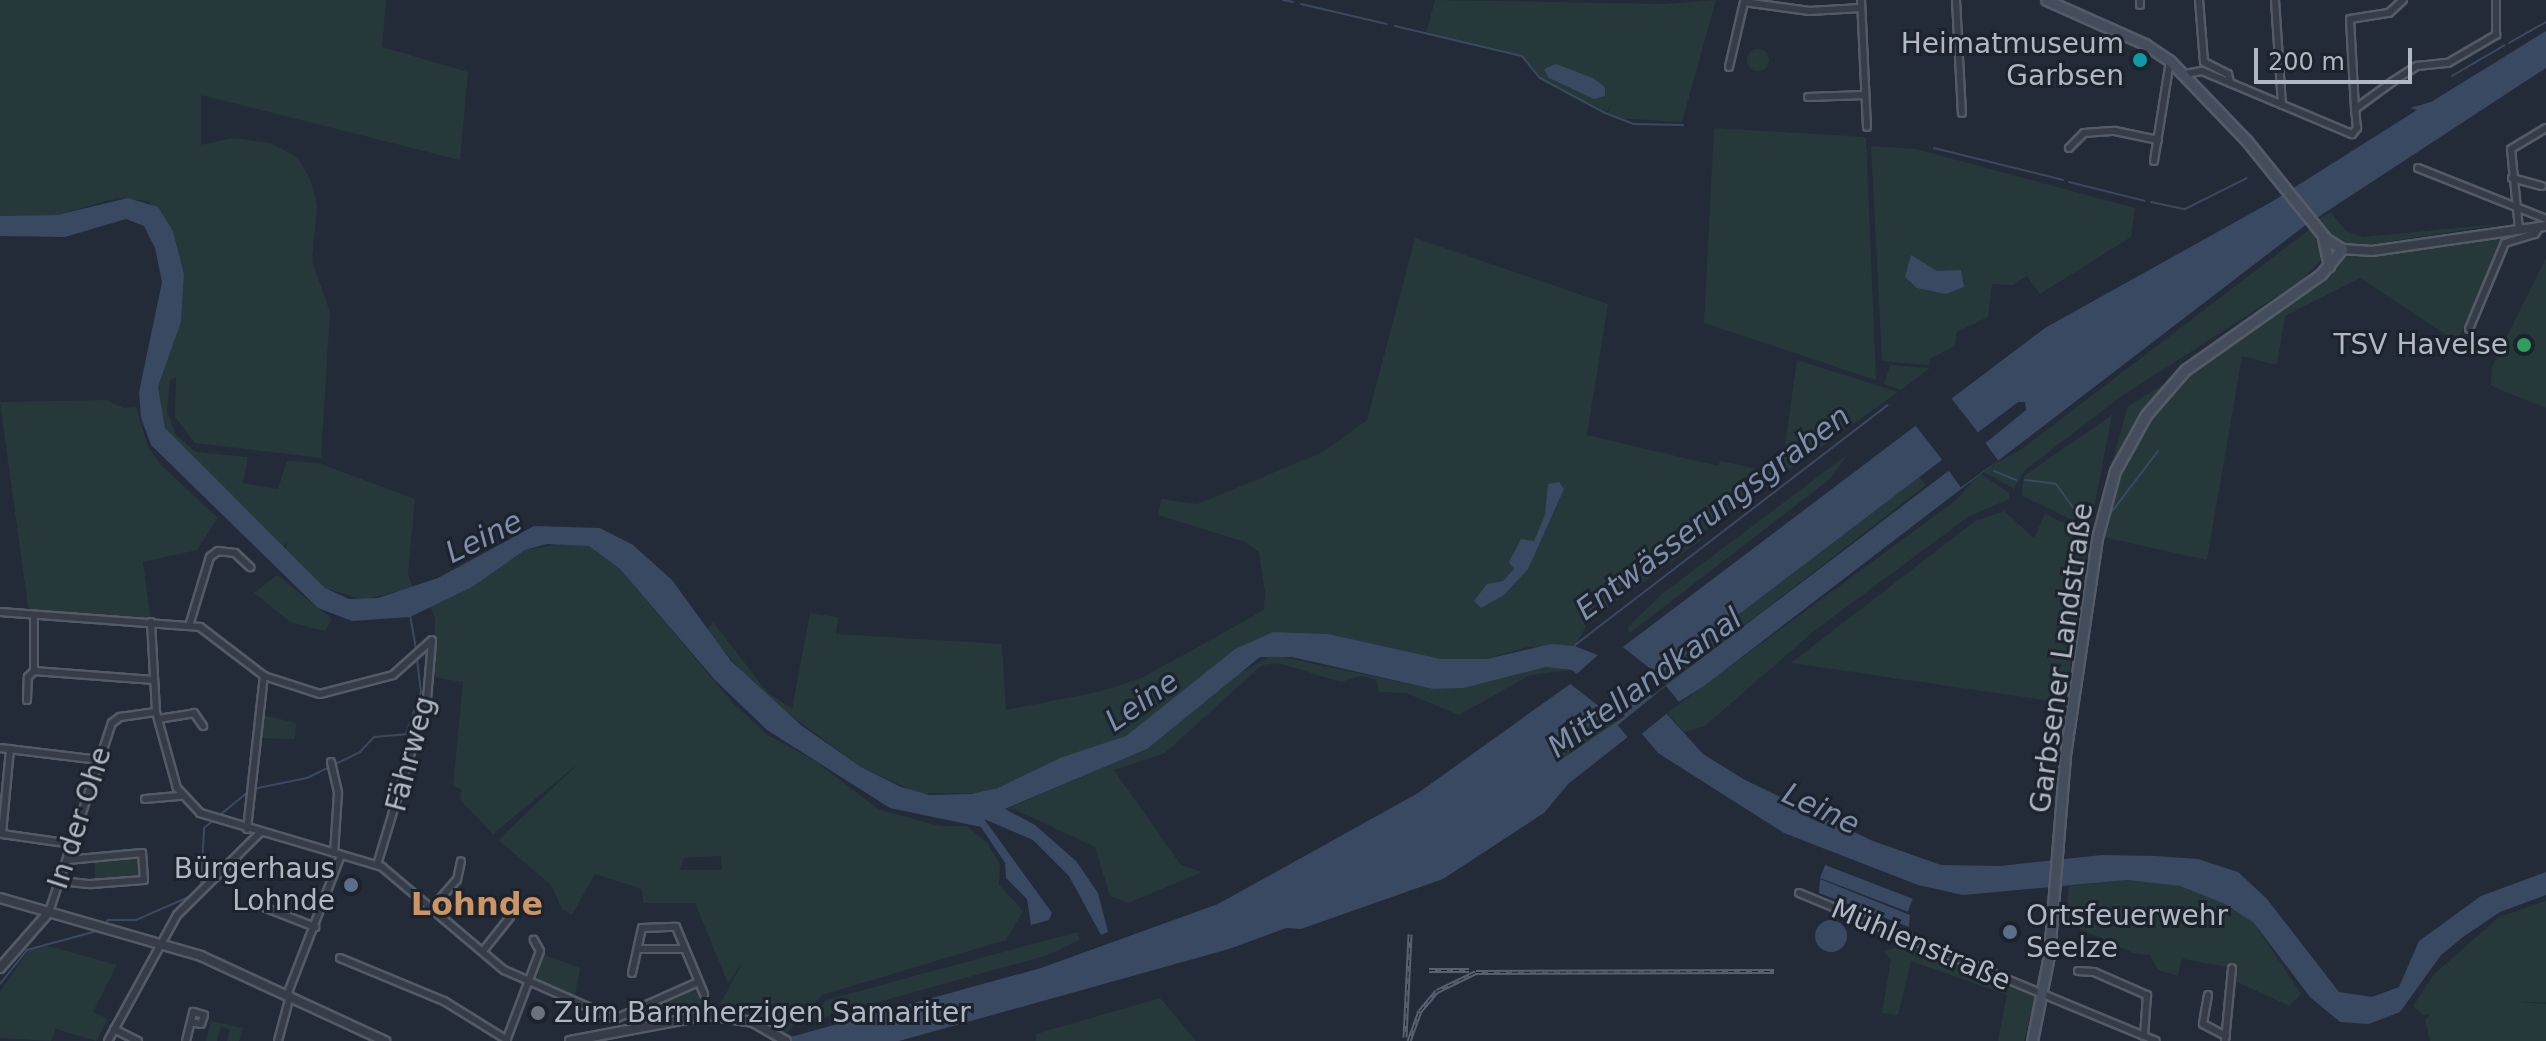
<!DOCTYPE html>
<html>
<head>
<meta charset="utf-8">
<style>
	body { margin:0 }
	#map { position:relative; width:2546px; height:1041px; overflow:hidden; background:#232b38; font-family:"DejaVu Sans",sans-serif }
	div>[style] { position:absolute }
	.green>* { inset:0; background:#26383a; transform-origin:0 0 }
	.round { border-radius:50% }
	.water>* { inset:0; background:#394961; transform-origin:0 0 }
	.pier>* { inset:0; background:#232b38; transform-origin:0 0 }
	.stream>* { height:2px; margin:-1px; padding:0 1px; transform-origin:1px; border-radius:1px; background:#394961 }
	.roads { filter:drop-shadow(2px 0 #545b67) drop-shadow(-2px 0 #545b67) drop-shadow(0 2px #545b67) drop-shadow(0 -2px #545b67) }
	.minor>* { height:6px; margin:-3px; padding:0 3px; transform-origin:3px; border-radius:3px; background:#363d49 }
	.tertiary>* { height:8px; margin:-4px; padding:0 4px; transform-origin:4px; border-radius:4px; background:#363d49 }
	.secondary>* { height:9px; margin:-4.5px; padding:0 4.5px; transform-origin:4.5px; border-radius:4.5px; background:#444d5c }
	.rail>* { height:5px; margin-top:-2.5px; transform-origin:0; background:repeating-linear-gradient(90deg,#1c232d 0 6px,#586170 0 12px); box-sizing:border-box; border-block:2px solid #586170 }
	.dots>* { width:22px; height:22px; translate:-50% -50%; box-sizing:border-box; border:4px solid #1c232d; border-radius:50% }
	span { translate:-50% -50%; white-space:nowrap; text-align:center; line-height:1.15; -webkit-text-stroke:6px #1c232d; paint-order:stroke }
	.poi-label { font-size:28px; color:#b1b8c5 }
	.right { translate:-100% -50%; text-align:right }
	.left { translate:0 -50%; text-align:left }
	.street-label { font-size:28px; color:#b1b8c5 }
	.water-label { font-size:30px; color:#7b8eab; font-style:italic }
	.quarter-label { font-size:32px; color:#cd9464; font-weight:700 }
	.scale { position:absolute; left:2254px; top:48px; width:158px; height:36px; box-sizing:border-box; border:4px solid #b1b8c5; border-top:0; padding-left:10px; font-size:24px; line-height:28px; white-space:nowrap; color:#b1b8c5; -webkit-text-stroke:6px #1c232d; paint-order:stroke }
</style>
</head>
<body>
<div id="map">
	<div class="green">
		<div style="clip-path:polygon(0 0,386px 0,382px 47px,468px 72px,460px 160px,201px 95px,201px 145px,232px 138px,271px 143px,298px 158px,311px 181px,317px 205px,312px 261px,330px 312px,321px 458px,195px 443px,175px 417px,176px 377px,170px 380px,167px 411px,176px 435px,196px 452px,248px 457px,243px 483px,278px 489px,287px 461px,318px 463px,415px 499px,408px 575px,413px 587px,364px 600px,325px 588px,286px 548px,287px 541px,284px 546px,169px 435px,159px 413px,158px 387px,181px 322px,184px 274px,173px 231px,148px 201px,117px 198px,57px 215px,0 216px)"></div>
		<div style="clip-path:polygon(1435px 0,1664px 4px,1716px 0,1682px 122px,1614px 118px,1607px 114px,1613px 102px,1606px 113px,1540px 78px,1522px 56px,1426px 33px)"></div>
		<div class="round" style="left:1747px;top:49px;width:22px;height:22px"></div>
		<div style="clip-path:polygon(1714px 128px,1866px 137px,1876px 380px,1704px 323px)"></div>
		<div style="clip-path:polygon(1871px 146px,1916px 149px,2135px 208px,2131px 237px,2040px 294px,2027px 276px,2013px 285px,1992px 284px,1988px 317px,1957px 332px,1955px 346px,1930px 359px,1929px 365px,1882px 361px)"></div>
		<div style="clip-path:polygon(2331px 212px,2346px 231px,2363px 237px,2510px 223px,2360px 246px,2341px 242px,2325px 229px,2318px 219px)"></div>
		<div style="clip-path:polygon(2310px 229px,2320px 241px,2323px 258px,2302px 280px,2119px 398px,2024px 471px,2014px 489px,1982px 471px,2023px 448px)"></div>
		<div style="clip-path:polygon(2507px 233px,2457px 342px,2360px 278px,2285px 316px,2277px 365px,2242px 356px,2207px 560px,2103px 537px,2117px 474px,2139px 430px,2188px 371px,2347px 256px)"></div>
		<div style="clip-path:polygon(1415px 238px,1608px 304px,1587px 435px,1718px 466px,1720px 461px,1781px 474px,1797px 360px,1898px 392px,1704px 531px,1701px 540px,1588px 623px,1575px 646px,1528px 647px,1486px 659px,1441px 659px,1327px 634px,1273px 632px,1235px 649px,1126px 736px,985px 793px,918px 793px,861px 767px,759px 692px,707px 630px,713px 622px,767px 692px,792px 709px,810px 613px,838px 617px,836px 634px,1002px 644px,1006px 710px,1098px 692px,1139px 679px,1178px 658px,1264px 610px,1265px 593px,1259px 552px,1245px 542px,1158px 515px,1161px 499px,1198px 504px,1323px 452px,1367px 420px)"></div>
		<div style="clip-path:polygon(2546px 258px,2546px 408px,2491px 386px,2492px 367px)"></div>
		<div style="clip-path:polygon(1890px 365px,1930px 368px,1901px 390px,1884px 384px)"></div>
		<div style="clip-path:polygon(2164px 384px,2115px 461px,2112px 462px,2128px 406px)"></div>
		<div style="clip-path:polygon(107px 400px,123px 408px,136px 407px,148px 447px,160px 464px,218px 518px,197px 550px,143px 562px,151px 622px,29px 614px,0 402px)"></div>
		<div style="clip-path:polygon(2112px 415px,2090px 529px,2021px 495px,2024px 476px)"></div>
		<div style="clip-path:polygon(1848px 454px,1830px 479px,1630px 633px,1627px 628px,1662px 594px)"></div>
		<div style="clip-path:polygon(1980px 473px,2009px 493px,2009px 499px,1968px 517px,1814px 631px,1705px 726px,1684px 732px,1667px 713px,1956px 500px)"></div>
		<div style="clip-path:polygon(1919px 477px,1926px 485px,1666px 686px,1659px 675px)"></div>
		<div style="clip-path:polygon(2004px 511px,2034px 538px,2045px 514px,2089px 536px,2065px 703px,1791px 663px,1975px 521px)"></div>
		<div style="clip-path:polygon(evenodd,568px 543px,589px 546px,620px 569px,732px 702px,766px 734px,815px 761px,878px 809px,939px 826px,967px 826px,988px 844px,1000px 864px,999px 885px,1023px 911px,1006px 940px,822px 995px,787px 1033px,753px 1014px,720px 1004px,743px 962px,728px 983px,695px 903px,643px 903px,642px 889px,595px 874px,572px 915px,562px 909px,551px 885px,498px 840px,580px 762px,493px 834px,460px 800px,461px 789px,453px 786px,463px 682px,433px 677px,435px 617px,430px 607px,525px 550px,568px 543px,721px 856px,722px 870px,679px 870px,684px 858px,721px 856px)"></div>
		<div style="clip-path:polygon(277px 575px,332px 619px,325px 631px,290px 622px,254px 593px)"></div>
		<div style="clip-path:polygon(1273px 655px,1433px 689px,1464px 688px,1546px 667px,1572px 670px,1530px 675px,1459px 715px,1406px 693px,1379px 692px,1376px 680px,1361px 676px,1341px 682px,1278px 663px,1262px 665px,1165px 753px,1114px 770px,1181px 865px,1202px 872px,1128px 903px,1110px 896px,1095px 847px,1014px 809px,1004px 810px,1147px 749px,1227px 680px)"></div>
		<div style="clip-path:polygon(1608px 712px,1616px 723px,1565px 757px,1558px 755px,1560px 747px)"></div>
		<div style="clip-path:polygon(259px 714px,296px 723px,295px 739px,258px 738px)"></div>
		<div style="left:139px;top:856px;width:23px;height:44px;rotate:90deg"></div>
		<div style="clip-path:polygon(2127px 880px,2180px 886px,2225px 904px,2254px 923px,2301px 994px,2289px 1006px,2235px 981px,2233px 968px,2182px 959px,2178px 976px,2158px 970px,2150px 955px,2133px 953px,2065px 922px,2069px 886px)"></div>
		<div style="clip-path:polygon(2546px 901px,2546px 1002px,2519px 1002px,2546px 1004px,2546px 1041px,2430px 1041px,2425px 1020px,2430px 1014px,2423px 1015px,2413px 1006px,2434px 974px,2499px 917px)"></div>
		<div style="clip-path:polygon(1077px 932px,1080px 940px,1048px 955px,807px 1022px,826px 1000px)"></div>
		<div style="clip-path:polygon(1906px 943px,2035px 997px,2024px 1041px,1998px 1041px,2007px 995px,1911px 961px,1898px 1015px,1882px 1013px,1891px 960px,1884px 952px)"></div>
		<div style="clip-path:polygon(48px 946px,117px 965px,93px 1012px,108px 1019px,96px 1041px,56px 1029px,51px 1041px,0 1038px,0 992px,28px 951px)"></div>
		<div style="clip-path:polygon(542px 954px,580px 968px,575px 995px,537px 979px)"></div>
		<div style="clip-path:polygon(697px 986px,706px 1004px,642px 1014px,648px 1008px)"></div>
		<div style="clip-path:polygon(1160px 998px,1196px 1041px,1036px 1041px,1036px 1034px)"></div>
		<div style="clip-path:polygon(211px 1021px,243px 1028px,239px 1041px,227px 1041px,230px 1029px,221px 1027px,217px 1041px,206px 1041px)"></div>
	</div>
	<div class="water">
		<div style="clip-path:polygon(evenodd,2546px 31px,2546px 68px,2303px 227px,1704px 686px,1664px 711px,1703px 754px,1745px 780px,1873px 841px,1941px 865px,2000px 866px,2102px 855px,2156px 856px,2198px 859px,2238px 872px,2267px 899px,2339px 992px,2372px 997px,2399px 987px,2419px 941px,2481px 896px,2546px 872px,2546px 895px,2500px 912px,2463px 937px,2441px 955px,2400px 1012px,2369px 1024px,2340px 1022px,2310px 997px,2254px 923px,2225px 904px,2180px 886px,2127px 880px,1963px 895px,1918px 885px,1784px 833px,1658px 753px,1638px 729px,1568px 784px,1544px 813px,1443px 879px,1301px 929px,1286px 928px,1229px 949px,899px 1041px,776px 1041px,1041px 968px,1218px 904px,1418px 793px,1580px 677px,1572px 670px,1546px 667px,1464px 688px,1433px 689px,1292px 657px,1260px 657px,1147px 749px,1005px 809px,1035px 825px,1076px 861px,1098px 893px,1108px 932px,1101px 935px,1069px 876px,1033px 840px,984px 819px,1052px 913px,1049px 920px,1031px 925px,1027px 899px,1006px 878px,1005px 863px,981px 827px,890px 808px,767px 730px,715px 680px,620px 569px,589px 546px,547px 544px,525px 550px,472px 587px,410px 617px,352px 621px,318px 608px,151px 445px,141px 418px,139px 392px,162px 282px,155px 248px,144px 226px,126px 219px,65px 237px,0 236px,0 216px,57px 215px,128px 198px,158px 207px,173px 231px,184px 274px,181px 322px,158px 387px,165px 428px,325px 588px,349px 599px,378px 598px,438px 578px,534px 526px,600px 528px,633px 545px,672px 580px,731px 661px,802px 726px,861px 767px,901px 787px,930px 795px,971px 794px,998px 788px,1060px 758px,1126px 736px,1235px 649px,1273px 632px,1328px 634px,1441px 659px,1487px 659px,1551px 644px,1575px 646px,1607px 659px,2045px 328px,2273px 201px,2417px 110px,2410px 108px,2431px 102px,2546px 31px,2018px 402px,2025px 402px,2026px 410px,1988px 441px,1652px 696px,1642px 688px,2018px 402px,2546px 31px,1615px 707px,1625px 716px,1565px 757px,1558px 755px,1560px 747px,1615px 707px)"></div>
		<div style="clip-path:polygon(1556px 64px,1593px 78px,1605px 87px,1605px 96px,1594px 99px,1549px 78px,1544px 69px)"></div>
		<div style="clip-path:polygon(1911px 255px,1937px 271px,1961px 270px,1964px 287px,1946px 294px,1917px 288px,1905px 277px)"></div>
		<div style="clip-path:polygon(1559px 482px,1564px 489px,1528px 569px,1504px 595px,1481px 608px,1474px 601px,1487px 584px,1503px 581px,1514px 569px,1509px 562px,1521px 539px,1534px 541px,1545px 515px,1548px 484px)"></div>
		<div style="left:1825px;top:865px;width:94px;height:14px;rotate:21deg"></div>
		<div style="clip-path:polygon(1820px 879px,1910px 915px,1909px 927px,1819px 893px)"></div>
		<div class="round" style="left:1815px;top:920px;width:32px;height:32px"></div>
	</div>
	<div class="pier">
		<div style="left:1948px;top:394px;width:52px;height:45px;rotate:52deg"></div>
		<div style="left:1984px;top:441px;width:24px;height:46px;rotate:54deg"></div>
		<div style="clip-path:polygon(1619px 644px,1662px 678px,1610px 715px,1568px 682px,1599px 654px)"></div>
		<div style="left:1666px;top:686px;width:22px;height:62px;rotate:51deg"></div>
	</div>
	<div class="stream">
		<div style="left:1283px;top:0;width:10px;rotate:11deg"></div>
		<div style="left:1301px;top:4px;width:88px;rotate:13.1deg"></div>
		<div style="left:1395px;top:26px;width:130px;rotate:13.3deg"></div>
		<div style="left:1522px;top:56px;width:28px;rotate:51deg"></div>
		<div style="left:1540px;top:78px;width:72px;rotate:28.4deg"></div>
		<div style="left:2509px;top:43px;width:43px;rotate:-29.6deg"></div>
		<div style="left:2452px;top:76px;width:61px;rotate:-30.3deg"></div>
		<div style="left:1605px;top:113px;width:31px;rotate:21deg"></div>
		<div style="left:1634px;top:124px;width:49px;rotate:1.2deg"></div>
		<div style="left:1934px;top:148px;width:133px;rotate:13.9deg"></div>
		<div style="left:2069px;top:182px;width:78px;rotate:14deg"></div>
		<div style="left:2151px;top:202px;width:35px;rotate:12deg"></div>
		<div style="left:2185px;top:209px;width:69px;rotate:-26.6deg"></div>
		<div style="left:1994px;top:471px;width:24px;rotate:22deg"></div>
		<div style="left:2025px;top:480px;width:31px;rotate:7deg"></div>
		<div style="left:2056px;top:484px;width:37px;rotate:54deg"></div>
		<div style="left:2078px;top:514px;width:14px;rotate:17deg"></div>
		<div style="left:2107px;top:518px;width:84px;rotate:-52.7deg"></div>
		<div style="left:410px;top:615px;width:35px;rotate:80deg"></div>
		<div style="left:1575px;top:645px;width:394px;rotate:-37.5deg"></div>
		<div style="left:253px;top:789px;width:55px;rotate:-11.5deg"></div>
		<div style="left:307px;top:778px;width:59px;rotate:-26.1deg"></div>
		<div style="left:360px;top:752px;width:21px;rotate:-47deg"></div>
		<div style="left:374px;top:737px;width:32px;rotate:-5deg"></div>
		<div style="left:406px;top:734px;width:45px;rotate:-70.3deg"></div>
		<div style="left:421px;top:692px;width:34px;rotate:-97deg"></div>
		<div style="left:104px;top:925px;width:6px;rotate:-51deg"></div>
		<div style="left:108px;top:920px;width:28px"></div>
		<div style="left:136px;top:920px;width:60px;rotate:-23.6deg"></div>
		<div style="left:191px;top:896px;width:14px;rotate:-45deg"></div>
		<div style="left:201px;top:886px;width:58px;rotate:-87deg"></div>
		<div style="left:204px;top:828px;width:57px;rotate:-39.3deg"></div>
		<div style="left:0;top:984px;width:43px;rotate:-51.5deg"></div>
		<div style="left:27px;top:950px;width:76px;rotate:-15.3deg"></div>
	</div>
	<div class="roads">
		<div class="minor">
			<div style="left:1861px;top:0;width:127px;rotate:87.3deg"></div>
			<div style="left:1956px;top:0;width:113px;rotate:87deg"></div>
			<div style="left:2140px;top:0;width:5px;rotate:90deg"></div>
			<div style="left:2199px;top:0;width:62px;rotate:85.4deg"></div>
			<div style="left:2204px;top:62px;width:27px;rotate:27deg"></div>
			<div style="left:2228px;top:74px;width:9px;rotate:77deg"></div>
			<div style="left:2275px;top:0;width:105px;rotate:86.2deg"></div>
			<div style="left:1729px;top:67px;width:67px;rotate:-77deg"></div>
			<div style="left:1744px;top:2px;width:66px;rotate:7.9deg"></div>
			<div style="left:1809px;top:11px;width:52px;rotate:-3.3deg"></div>
			<div style="left:2185px;top:74px;width:17px;rotate:-10deg"></div>
			<div style="left:2202px;top:71px;width:163px;rotate:22.8deg"></div>
			<div style="left:2352px;top:134px;width:8px;rotate:-50deg"></div>
			<div style="left:2357px;top:128px;width:19px;rotate:-96deg"></div>
			<div style="left:2355px;top:109px;width:46px;rotate:-36.1deg"></div>
			<div style="left:2392px;top:82px;width:30px;rotate:-33deg"></div>
			<div style="left:2417px;top:66px;width:31px;rotate:-6deg"></div>
			<div style="left:2448px;top:63px;width:56px;rotate:-30.3deg"></div>
			<div style="left:2496px;top:35px;width:35px;rotate:-90deg"></div>
			<div style="left:1808px;top:97px;width:57px;rotate:-2deg"></div>
			<div style="left:2355px;top:109px;width:90px;rotate:-93.2deg"></div>
			<div style="left:2350px;top:19px;width:39px;rotate:-9deg"></div>
			<div style="left:2389px;top:13px;width:19px;rotate:-43deg"></div>
			<div style="left:2069px;top:148px;width:21px;rotate:-45deg"></div>
			<div style="left:2084px;top:133px;width:31px;rotate:-4deg"></div>
			<div style="left:2115px;top:131px;width:44px;rotate:11.8deg"></div>
			<div style="left:2154px;top:161px;width:101px;rotate:-80.9deg"></div>
			<div style="left:2418px;top:168px;width:138px;rotate:21.7deg"></div>
			<div style="left:2512px;top:178px;width:31px;rotate:15deg"></div>
			<div style="left:2519px;top:229px;width:80px;rotate:-95.7deg"></div>
			<div style="left:2511px;top:149px;width:41px;rotate:-31deg"></div>
			<div style="left:2469px;top:329px;width:93px;rotate:-67.3deg"></div>
			<div style="left:2505px;top:243px;width:31px;rotate:-17deg"></div>
			<div style="left:2535px;top:234px;width:9px;rotate:-58deg"></div>
			<div style="left:0;top:612px;width:201px;rotate:4.3deg"></div>
			<div style="left:200px;top:627px;width:81px;rotate:37.4deg"></div>
			<div style="left:264px;top:676px;width:59px;rotate:17.8deg"></div>
			<div style="left:320px;top:694px;width:75px;rotate:-14.6deg"></div>
			<div style="left:393px;top:675px;width:52px;rotate:-41.9deg"></div>
			<div style="left:34px;top:615px;width:56px;rotate:90deg"></div>
			<div style="left:34px;top:671px;width:120px;rotate:4.3deg"></div>
			<div style="left:151px;top:622px;width:90px;rotate:86.8deg"></div>
			<div style="left:156px;top:712px;width:79px;rotate:74.6deg"></div>
			<div style="left:177px;top:788px;width:34px;rotate:47deg"></div>
			<div style="left:200px;top:813px;width:190px;rotate:16.5deg"></div>
			<div style="left:382px;top:867px;width:160px;rotate:40.2deg"></div>
			<div style="left:504px;top:970px;width:121px;rotate:23.8deg"></div>
			<div style="left:615px;top:1019px;width:91px;rotate:-24deg"></div>
			<div style="left:189px;top:626px;width:72px;rotate:-73.1deg"></div>
			<div style="left:210px;top:557px;width:10px;rotate:-37deg"></div>
			<div style="left:218px;top:551px;width:17px;rotate:7deg"></div>
			<div style="left:235px;top:553px;width:21px;rotate:43deg"></div>
			<div style="left:27px;top:700px;width:23px;rotate:-88deg"></div>
			<div style="left:28px;top:677px;width:8px;rotate:-45deg"></div>
			<div style="left:158px;top:719px;width:36px;rotate:-9deg"></div>
			<div style="left:194px;top:713px;width:16px;rotate:55deg"></div>
			<div style="left:0;top:748px;width:100px;rotate:6.9deg"></div>
			<div style="left:10px;top:749px;width:85px;rotate:95.4deg"></div>
			<div style="left:2px;top:834px;width:71px;rotate:8.1deg"></div>
			<div style="left:331px;top:762px;width:32px;rotate:77deg"></div>
			<div style="left:338px;top:793px;width:60px;rotate:93.8deg"></div>
			<div style="left:145px;top:799px;width:36px;rotate:-5deg"></div>
			<div style="left:247px;top:829px;width:154px;rotate:-83.7deg"></div>
			<div style="left:377px;top:865px;width:173px;rotate:-73.2deg"></div>
			<div style="left:427px;top:699px;width:58px;rotate:-85.1deg"></div>
			<div style="left:60px;top:881px;width:31px;rotate:6deg"></div>
			<div style="left:91px;top:884px;width:53px;rotate:-4.3deg"></div>
			<div style="left:144px;top:880px;width:27px;rotate:-94deg"></div>
			<div style="left:142px;top:853px;width:75px;rotate:174.7deg"></div>
			<div style="left:1799px;top:893px;width:386px;rotate:22.5deg"></div>
			<div style="left:434px;top:906px;width:35px;rotate:-49deg"></div>
			<div style="left:457px;top:880px;width:19px;rotate:-78deg"></div>
			<div style="left:266px;top:908px;width:53px;rotate:21.2deg"></div>
			<div style="left:49px;top:912px;width:199px;rotate:-71.6deg"></div>
			<div style="left:112px;top:723px;width:10px;rotate:-37deg"></div>
			<div style="left:120px;top:717px;width:36px;rotate:-8deg"></div>
			<div style="left:641px;top:949px;width:43px"></div>
			<div style="left:483px;top:951px;width:43px;rotate:-51.5deg"></div>
			<div style="left:340px;top:958px;width:113px;rotate:22.5deg"></div>
			<div style="left:444px;top:1001px;width:74px;rotate:31.8deg"></div>
			<div style="left:2078px;top:971px;width:16px;rotate:4deg"></div>
			<div style="left:2094px;top:972px;width:58px;rotate:23.5deg"></div>
			<div style="left:2147px;top:995px;width:41px;rotate:94.2deg"></div>
			<div style="left:632px;top:973px;width:46px;rotate:-77.5deg"></div>
			<div style="left:642px;top:928px;width:34px;rotate:-2deg"></div>
			<div style="left:676px;top:927px;width:73px;rotate:67.3deg"></div>
			<div style="left:287px;top:995px;width:150px;rotate:-68.9deg"></div>
			<div style="left:2208px;top:995px;width:29px;rotate:100deg"></div>
			<div style="left:2203px;top:1024px;width:26px;rotate:28deg"></div>
			<div style="left:114px;top:1029px;width:27px;rotate:27deg"></div>
			<div style="left:108px;top:1041px;width:144px;rotate:-61.3deg"></div>
			<div style="left:177px;top:915px;width:117px;rotate:-44.7deg"></div>
			<div style="left:186px;top:1041px;width:30px;rotate:-76deg"></div>
			<div style="left:193px;top:1012px;width:11px;rotate:15deg"></div>
			<div style="left:204px;top:1015px;width:9px;rotate:108deg"></div>
			<div style="left:201px;top:1024px;width:10px;rotate:-169deg"></div>
			<div style="left:278px;top:1041px;width:47px;rotate:-75.1deg"></div>
			<div style="left:506px;top:1041px;width:96px;rotate:-69.3deg"></div>
			<div style="left:540px;top:951px;width:13px;rotate:-119deg"></div>
			<div style="left:2225px;top:1041px;width:73px;rotate:-84.5deg"></div>
		</div>
		<div class="tertiary">
			<div style="left:2342px;top:249px;width:30px;rotate:4deg"></div>
			<div style="left:2372px;top:251px;width:176px;rotate:-8.2deg"></div>
			<div style="left:0;top:898px;width:209px;rotate:16.1deg"></div>
			<div style="left:201px;top:956px;width:203px;rotate:24.8deg"></div>
			<div style="left:0;top:968px;width:74px;rotate:-48.8deg"></div>
			<div style="left:570px;top:1041px;width:140px;rotate:-10.7deg"></div>
			<div style="left:708px;top:1015px;width:46px;rotate:8.8deg"></div>
			<div style="left:753px;top:1022px;width:38px;rotate:30deg"></div>
		</div>
		<div class="secondary">
			<div style="left:2323px;top:238px;width:29px;rotate:78deg"></div>
			<div style="left:2032px;top:1041px;width:88px;rotate:-78.8deg"></div>
			<div style="left:2049px;top:955px;width:201px;rotate:-85.4deg"></div>
			<div style="left:2065px;top:755px;width:219px;rotate:-81.6deg"></div>
			<div style="left:2097px;top:538px;width:69px;rotate:-75deg"></div>
			<div style="left:2115px;top:471px;width:64px;rotate:-61deg"></div>
			<div style="left:2146px;top:415px;width:60px;rotate:-49.1deg"></div>
			<div style="left:2185px;top:370px;width:166px;rotate:-35.2deg"></div>
			<div style="left:2321px;top:274px;width:33px;rotate:-50deg"></div>
			<div style="left:2342px;top:249px;width:19px;rotate:-148deg"></div>
			<div style="left:2326px;top:239px;width:127px;rotate:-128.9deg"></div>
			<div style="left:2246px;top:140px;width:110px;rotate:-133.9deg"></div>
			<div style="left:2170px;top:61px;width:30px;rotate:-146deg"></div>
			<div style="left:2145px;top:44px;width:108px;rotate:-156deg"></div>
		</div>
	</div>
	<div class="rail">
		<div style="left:1429px;top:970px;width:40px"></div>
		<div style="left:1405px;top:1037px;width:103px;rotate:-87.2deg"></div>
		<div style="left:1409px;top:1041px;width:32px;rotate:-70deg"></div>
		<div style="left:1420px;top:1011px;width:26px;rotate:-50deg"></div>
		<div style="left:1437px;top:991px;width:43px;rotate:-26deg"></div>
		<div style="left:1476px;top:972px;width:298px;rotate:-0.2deg"></div>
	</div>
	<div class="dots">
		<div style="left:2140px;top:60px;background:#0f9aa8"></div>
		<div style="left:2524px;top:345px;background:#2e9e5b"></div>
		<div style="left:351px;top:885px;background:#5c6f8a"></div>
		<div style="left:2010px;top:932px;background:#5c6f8a"></div>
		<div style="left:538px;top:1013px;background:#6b7280"></div>
	</div>
	<div class="poi-label">
		<span class="right" style="left:2124px;top:60px">Heimatmuseum<br>Garbsen</span>
		<span class="right" style="left:2508px;top:345px">TSV Havelse</span>
		<span class="right" style="left:335px;top:885px">Bürgerhaus<br>Lohnde</span>
		<span class="left" style="left:2026px;top:932px">Ortsfeuerwehr<br>Seelze</span>
		<span class="left" style="left:554px;top:1013px">Zum Barmherzigen Samariter</span>
	</div>
	<div class="street-label">
		<span style="left:2062px;top:658px;rotate:-82deg">Garbsener Landstraße</span>
		<span style="left:411px;top:754px;rotate:-75deg">Fährweg</span>
		<span style="left:80px;top:818px;rotate:-72deg">In der Ohe</span>
		<span style="left:1921px;top:945px;rotate:23deg">Mühlenstraße</span>
	</div>
	<div class="water-label">
		<span style="left:1713px;top:513px;rotate:-37deg">Entwässerungsgraben</span>
		<span style="left:484px;top:537px;rotate:-26deg">Leine</span>
		<span style="left:1645px;top:683px;rotate:-36deg">Mittellandkanal</span>
		<span style="left:1142px;top:701px;rotate:-35deg">Leine</span>
		<span style="left:1821px;top:809px;rotate:25deg">Leine</span>
	</div>
	<div class="quarter-label">
		<span style="left:477px;top:904px">Lohnde</span>
	</div>
	<div class="scale">200 m</div>
</div>
</body>
</html>
